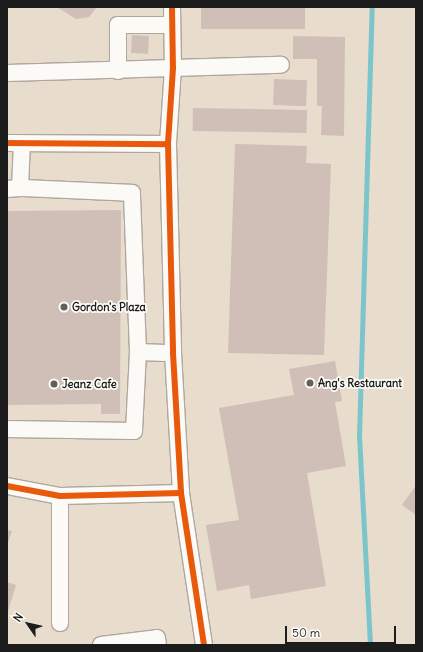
<!DOCTYPE html>
<html>
<head>
<meta charset="utf-8">
<style>
	body { margin:0 }
	#map { position:relative; width:423px; height:652px; overflow:hidden; background:#e8dccc; font-family:Delius,sans-serif }
	div>[style] { position:absolute }
	.stream>* { height:4.5px; margin:-2.25px; padding:0 2.25px; transform-origin:2.25px; border-radius:2.25px; background:#7cc5ca }
	.building>* { inset:0; background:#cfbfb7; transform-origin:0 0 }
	.roads { filter:drop-shadow(1px 0 #afa79d) drop-shadow(-1px 0 #afa79d) drop-shadow(0 1px #afa79d) drop-shadow(0 -1px #afa79d) }
	.minor>* { height:16px; margin:-8px; padding:0 8px; transform-origin:8px; border-radius:8px; background:#fcfaf7 }
	.cycleway>* { height:6px; margin:-3px; padding:0 3px; transform-origin:3px; border-radius:3px; background:#e8590c }
	.dots>* { width:11px; height:11px; translate:-50% -50%; box-sizing:border-box; border:2px solid #fdfcf7; border-radius:50% }
	span { translate:-50% -50%; white-space:nowrap; text-align:center; line-height:1.15; -webkit-text-stroke:3.5px #fdfcf7; paint-order:stroke }
	.poi-label { font-size:11px; color:#1c1c1c; font-weight:700 }
	.left { translate:0 -50%; text-align:left }
	.frame { position:absolute; inset:0; border:8px solid #1c1c1c; pointer-events:none }
	.north { position:absolute; left:8px; top:604px; width:40px; height:40px; -webkit-text-stroke:3px #fdfcf7; paint-order:stroke; rotate:304deg; font-size:11px; font-weight:700; line-height:16px; text-align:center; color:#1c1c1c }
	.north::after { content:''; display:block; margin:auto; width:14px; height:18px; background:#1c1c1c; clip-path:polygon(50% 0,100% 100%,50% 72%,0 100%) }
	.scale { position:absolute; left:285px; top:626px; width:111px; height:18px; box-sizing:border-box; border:2px solid #1c1c1c; border-top:0; padding-left:5px; font-size:12px; line-height:14px; white-space:nowrap; color:#1c1c1c; -webkit-text-stroke:3px #fdfcf7; paint-order:stroke }
</style>
</head>
<body>
<div id="map">
	<div class="stream">
		<div style="left:370px;top:645px;width:209px;rotate:-93deg"></div>
		<div style="left:359px;top:436px;width:429px;rotate:-88.3deg"></div>
	</div>
	<div class="building">
		<div style="clip-path:polygon(57px 7px,97px 7px,89px 17px,76px 19px)"></div>
		<div style="left:201px;top:7px;width:104px;height:22px"></div>
		<div style="left:132px;top:35px;width:17px;height:18px;rotate:3deg"></div>
		<div style="clip-path:polygon(293px 36px,345px 37px,344px 136px,321px 135px,322px 106px,317px 106px,317px 59px,293px 59px)"></div>
		<div style="left:274px;top:79px;width:33px;height:26px;rotate:2deg"></div>
		<div style="left:193px;top:108px;width:114px;height:23px;rotate:1deg"></div>
		<div style="clip-path:polygon(235px 144px,307px 146px,306px 163px,331px 164px,324px 355px,228px 353px)"></div>
		<div style="clip-path:polygon(121px 210px,120px 414px,101px 414px,101px 404px,7px 405px,7px 211px)"></div>
		<div style="clip-path:polygon(335px 361px,342px 401px,335px 402px,346px 466px,307px 473px,326px 586px,251px 599px,249px 585px,217px 591px,206px 525px,239px 520px,219px 408px,294px 395px,289px 369px)"></div>
		<div style="clip-path:polygon(416px 485px,416px 515px,402px 505px)"></div>
		<div style="clip-path:polygon(7px 530px,12px 531px,7px 546px)"></div>
		<div style="clip-path:polygon(7px 582px,16px 585px,7px 615px)"></div>
	</div>
	<div class="roads">
		<div class="minor">
			<div style="left:172px;top:7px;width:61px;rotate:89.1deg"></div>
			<div style="left:173px;top:68px;width:76px;rotate:93.8deg"></div>
			<div style="left:168px;top:144px;width:209px;rotate:88.6deg"></div>
			<div style="left:173px;top:353px;width:140px;rotate:86.7deg"></div>
			<div style="left:181px;top:493px;width:154px;rotate:81.4deg"></div>
			<div style="left:118px;top:71px;width:46px;rotate:-90deg"></div>
			<div style="left:118px;top:25px;width:54px"></div>
			<div style="left:7px;top:73px;width:274px;rotate:-1.7deg"></div>
			<div style="left:7px;top:143px;width:161px;rotate:0.4deg"></div>
			<div style="left:7px;top:189px;width:13px;rotate:-4deg"></div>
			<div style="left:20px;top:188px;width:45px;rotate:-87.5deg"></div>
			<div style="left:138px;top:352px;width:35px;rotate:2deg"></div>
			<div style="left:7px;top:429px;width:127px;rotate:0.9deg"></div>
			<div style="left:134px;top:431px;width:79px;rotate:-87.1deg"></div>
			<div style="left:138px;top:352px;width:159px;rotate:-92.2deg"></div>
			<div style="left:132px;top:193px;width:112px;rotate:-177.4deg"></div>
			<div style="left:7px;top:486px;width:54px;rotate:10.7deg"></div>
			<div style="left:60px;top:496px;width:121px;rotate:-1.4deg"></div>
			<div style="left:60px;top:496px;width:127px;rotate:90deg"></div>
			<div style="left:101px;top:645px;width:56px;rotate:-7.1deg"></div>
			<div style="left:157px;top:638px;width:7px;rotate:82deg"></div>
		</div>
	</div>
	<div class="cycleway">
		<div style="left:172px;top:7px;width:61px;rotate:89.1deg"></div>
		<div style="left:173px;top:68px;width:76px;rotate:93.8deg"></div>
		<div style="left:168px;top:144px;width:209px;rotate:88.6deg"></div>
		<div style="left:173px;top:353px;width:140px;rotate:86.7deg"></div>
		<div style="left:181px;top:493px;width:154px;rotate:81.4deg"></div>
		<div style="left:7px;top:143px;width:161px;rotate:0.4deg"></div>
		<div style="left:7px;top:486px;width:54px;rotate:10.7deg"></div>
		<div style="left:60px;top:496px;width:121px;rotate:-1.4deg"></div>
	</div>
	<div class="dots">
		<div style="left:64px;top:307px;background:#635f5a"></div>
		<div style="left:310px;top:383px;background:#635f5a"></div>
		<div style="left:54px;top:384px;background:#635f5a"></div>
	</div>
	<div class="poi-label">
		<span class="left" style="left:72px;top:307px">Gordon's Plaza</span>
		<span class="left" style="left:318px;top:383px">Ang's Restaurant</span>
		<span class="left" style="left:62px;top:384px">Jeanz Cafe</span>
	</div>
	<div class="frame"></div>
	<div class="north">N</div>
	<div class="scale">50 m</div>
</div>
</body>
</html>
